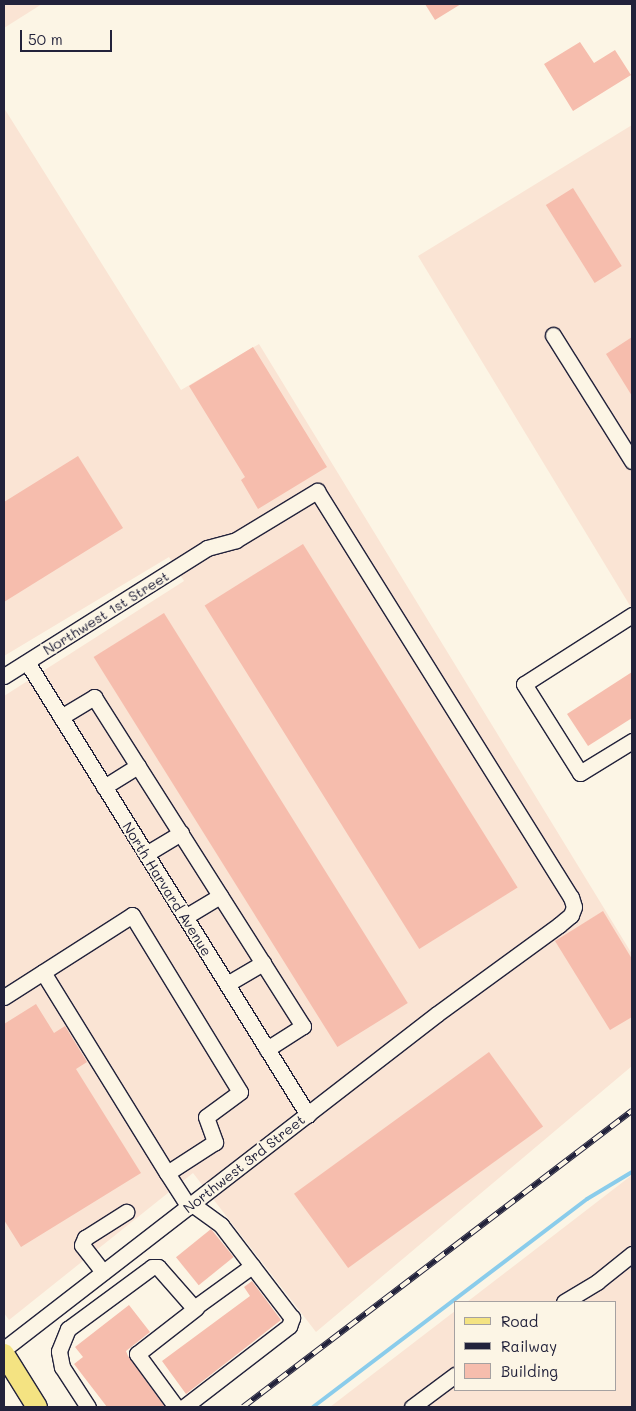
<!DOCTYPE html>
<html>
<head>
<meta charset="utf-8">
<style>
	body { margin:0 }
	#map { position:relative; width:636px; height:1411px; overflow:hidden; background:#fcf5e5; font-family:Mali,sans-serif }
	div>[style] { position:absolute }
	.built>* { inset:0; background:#fae4d4 }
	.stream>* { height:4px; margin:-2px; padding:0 2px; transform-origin:2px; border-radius:2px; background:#8acceb }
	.building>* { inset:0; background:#f6bdad; transform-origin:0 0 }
	.roads { filter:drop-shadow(1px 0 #22223b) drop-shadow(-1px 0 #22223b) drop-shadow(0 1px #22223b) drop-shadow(0 -1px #22223b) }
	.minor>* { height:15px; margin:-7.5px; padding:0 7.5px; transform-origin:7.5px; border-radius:7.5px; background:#fcf5e5 }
	.major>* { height:20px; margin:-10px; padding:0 10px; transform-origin:10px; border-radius:10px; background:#f4e382 }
	.rail>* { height:5.5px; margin-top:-2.75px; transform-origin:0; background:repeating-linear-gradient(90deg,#fcf5e5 0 11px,#22223b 0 22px); box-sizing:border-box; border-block:1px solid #22223b }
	span { translate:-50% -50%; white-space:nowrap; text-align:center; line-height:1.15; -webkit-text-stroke:4px #fcf5e5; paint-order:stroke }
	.street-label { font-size:14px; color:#22223b }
	.frame { position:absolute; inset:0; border:5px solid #22223b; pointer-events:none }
	.legend { position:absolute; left:454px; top:1301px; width:162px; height:90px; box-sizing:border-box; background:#fcf5e5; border:1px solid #a5a1a1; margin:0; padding:6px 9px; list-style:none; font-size:15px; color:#22223b }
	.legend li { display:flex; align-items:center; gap:10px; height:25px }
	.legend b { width:25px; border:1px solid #a5a1a1 }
	.scale { position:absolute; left:20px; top:30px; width:92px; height:22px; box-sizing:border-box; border:2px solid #22223b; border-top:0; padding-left:6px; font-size:15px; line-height:18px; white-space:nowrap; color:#22223b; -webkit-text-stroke:4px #fcf5e5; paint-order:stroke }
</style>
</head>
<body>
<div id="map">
	<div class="built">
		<div style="clip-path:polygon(4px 4px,42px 4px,4px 28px)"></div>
		<div style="clip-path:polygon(4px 108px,181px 390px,259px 344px,632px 954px,632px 1066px,316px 1332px,193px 1173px,9px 1320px,4px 1313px,4px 696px,184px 581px,169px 557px,4px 656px)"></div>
		<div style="clip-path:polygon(632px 125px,632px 609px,418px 256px)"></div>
		<div style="clip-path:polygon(632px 1175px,632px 1407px,330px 1407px,455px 1311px,455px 1390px,615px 1390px,615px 1302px,467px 1302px)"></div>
	</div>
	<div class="stream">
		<div style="left:313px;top:1407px;width:344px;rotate:-37.2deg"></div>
		<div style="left:587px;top:1199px;width:52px;rotate:-31deg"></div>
	</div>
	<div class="building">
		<div style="clip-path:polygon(425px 4px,461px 4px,435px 20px)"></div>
		<div style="clip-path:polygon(580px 42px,594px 63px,615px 50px,631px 75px,573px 111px,544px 64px)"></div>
		<div style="left:573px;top:188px;width:92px;height:32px;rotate:58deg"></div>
		<div style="clip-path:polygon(632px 337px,632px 396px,606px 354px)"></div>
		<div style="clip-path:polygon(253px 347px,327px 467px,258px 509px,241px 480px,245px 477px,189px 386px)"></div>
		<div style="clip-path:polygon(78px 456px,123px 528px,4px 602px,4px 502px)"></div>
		<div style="left:303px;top:544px;width:405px;height:116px;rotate:58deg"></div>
		<div style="left:164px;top:613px;width:460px;height:83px;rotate:58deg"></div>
		<div style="clip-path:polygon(632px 672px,632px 718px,588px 746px,567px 714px)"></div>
		<div style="clip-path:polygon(603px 911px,632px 959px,632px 1017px,610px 1030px,555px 941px)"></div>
		<div style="clip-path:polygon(36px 1004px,54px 1033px,65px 1026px,87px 1062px,76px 1069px,141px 1173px,21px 1247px,4px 1220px,4px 1024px)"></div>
		<div style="left:489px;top:1052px;width:92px;height:241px;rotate:54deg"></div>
		<div style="left:211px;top:1229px;width:36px;height:45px;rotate:51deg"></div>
		<div style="clip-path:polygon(252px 1281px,281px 1320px,186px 1394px,162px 1361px,250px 1296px,244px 1287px)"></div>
		<div style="clip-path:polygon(129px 1305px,150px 1332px,126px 1351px,128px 1356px,165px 1407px,107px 1407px,74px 1364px,83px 1357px,75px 1347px)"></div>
	</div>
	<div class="roads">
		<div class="minor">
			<div style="left:553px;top:335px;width:149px;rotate:57.9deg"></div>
			<div style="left:632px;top:615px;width:128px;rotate:147.4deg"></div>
			<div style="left:524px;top:684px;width:105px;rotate:57.8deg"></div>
			<div style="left:580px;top:773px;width:61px;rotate:-31.6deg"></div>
			<div style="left:27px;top:662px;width:533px;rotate:58.19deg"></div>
			<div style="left:4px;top:676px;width:240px;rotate:-32.2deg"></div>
			<div style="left:207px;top:548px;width:30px;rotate:-15deg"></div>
			<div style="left:236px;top:540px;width:95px;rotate:-31.2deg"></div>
			<div style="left:317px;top:491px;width:479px;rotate:58deg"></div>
			<div style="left:571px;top:897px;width:10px;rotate:73deg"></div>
			<div style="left:574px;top:907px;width:9px;rotate:111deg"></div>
			<div style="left:571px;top:915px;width:16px;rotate:140deg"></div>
			<div style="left:559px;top:925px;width:151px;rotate:143.9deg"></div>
			<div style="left:437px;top:1014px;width:547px;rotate:142.27deg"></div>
			<div style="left:61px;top:717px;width:39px;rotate:-31deg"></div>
			<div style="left:94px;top:697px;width:390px;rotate:57.6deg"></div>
			<div style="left:303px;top:1026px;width:43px;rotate:147.4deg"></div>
			<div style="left:104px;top:787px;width:40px;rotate:-32deg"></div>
			<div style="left:146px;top:854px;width:41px;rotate:-31deg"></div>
			<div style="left:185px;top:917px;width:41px;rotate:-31deg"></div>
			<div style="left:227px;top:984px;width:42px;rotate:-30.3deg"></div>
			<div style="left:4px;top:997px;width:152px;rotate:-32.6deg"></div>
			<div style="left:132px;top:915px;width:207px;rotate:58.6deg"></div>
			<div style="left:240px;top:1092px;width:42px;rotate:143.7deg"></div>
			<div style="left:206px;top:1117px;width:27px;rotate:70deg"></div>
			<div style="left:215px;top:1142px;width:57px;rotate:147.1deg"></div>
			<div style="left:167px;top:1173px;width:236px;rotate:-121.7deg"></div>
			<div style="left:167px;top:1173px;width:40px;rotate:57.1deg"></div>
			<div style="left:103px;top:1272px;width:34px;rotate:-128deg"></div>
			<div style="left:82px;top:1245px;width:8px;rotate:-67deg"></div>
			<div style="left:85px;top:1238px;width:49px;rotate:-32.4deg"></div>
			<div style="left:564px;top:1302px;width:39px;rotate:-31deg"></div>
			<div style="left:597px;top:1282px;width:45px;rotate:-38.7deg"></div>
			<div style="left:88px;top:1407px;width:48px;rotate:-123deg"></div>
			<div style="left:62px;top:1367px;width:16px;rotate:-101deg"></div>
			<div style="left:59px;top:1351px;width:24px;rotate:-68deg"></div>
			<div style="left:68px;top:1329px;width:104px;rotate:-36.4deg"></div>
			<div style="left:152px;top:1267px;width:6px"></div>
			<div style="left:158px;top:1267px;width:55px;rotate:48.7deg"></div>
			<div style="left:194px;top:1308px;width:72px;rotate:-35.9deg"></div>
			<div style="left:176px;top:1407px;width:66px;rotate:-126.3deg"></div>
			<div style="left:137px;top:1354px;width:75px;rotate:-37.9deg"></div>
			<div style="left:184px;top:1407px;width:133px;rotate:-37.6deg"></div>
			<div style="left:289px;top:1326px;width:9px;rotate:-69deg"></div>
			<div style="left:292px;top:1318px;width:117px;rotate:-127.4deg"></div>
			<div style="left:221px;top:1225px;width:36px;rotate:-144deg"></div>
			<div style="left:412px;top:1407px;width:54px;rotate:-36.7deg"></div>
		</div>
		<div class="major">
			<div style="left:4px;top:1354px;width:62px;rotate:58.1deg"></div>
		</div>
	</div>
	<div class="rail">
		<div style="left:243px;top:1407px;width:489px;rotate:-37.3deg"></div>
	</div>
	<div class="street-label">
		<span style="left:106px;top:613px;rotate:-32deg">Northwest 1st Street</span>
		<span style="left:167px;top:889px;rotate:58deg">North Harvard Avenue</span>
		<span style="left:244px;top:1164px;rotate:-38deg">Northwest 3rd Street</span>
	</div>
	<div class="frame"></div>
	<ul class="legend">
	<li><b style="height:6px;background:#f4e382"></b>Road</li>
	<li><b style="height:6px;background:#22223b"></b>Railway</li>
	<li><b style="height:14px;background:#f6bdad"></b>Building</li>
	</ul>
	<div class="scale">50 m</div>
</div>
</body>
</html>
